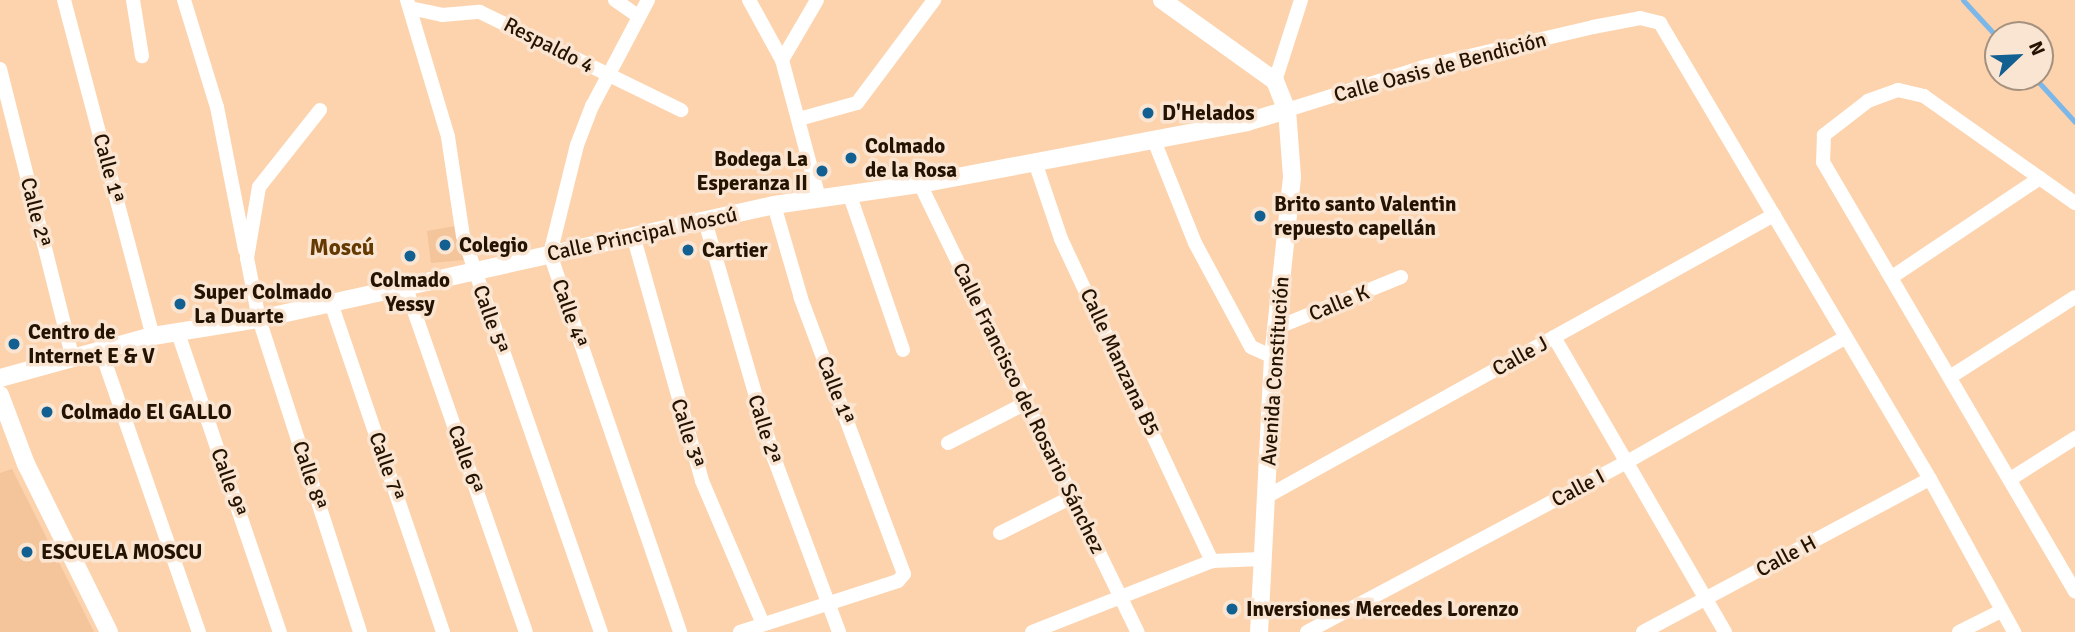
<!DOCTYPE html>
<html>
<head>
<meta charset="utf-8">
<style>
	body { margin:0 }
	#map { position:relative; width:2075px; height:632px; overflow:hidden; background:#fdd3ad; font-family:Signika,sans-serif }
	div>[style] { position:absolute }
	.built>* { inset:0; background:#f4c59b }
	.stream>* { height:5px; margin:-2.5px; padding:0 2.5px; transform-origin:2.5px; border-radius:2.5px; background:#7bb7e9 }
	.minor>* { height:14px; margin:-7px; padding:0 7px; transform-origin:7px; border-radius:7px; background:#fff }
	.tertiary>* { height:18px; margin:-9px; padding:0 9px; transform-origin:9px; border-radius:9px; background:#fff }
	.dots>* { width:19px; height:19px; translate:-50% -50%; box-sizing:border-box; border:4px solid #fae5d2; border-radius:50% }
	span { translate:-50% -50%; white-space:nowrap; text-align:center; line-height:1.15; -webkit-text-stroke:7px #fae5d2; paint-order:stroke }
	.street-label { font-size:21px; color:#251302 }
	.poi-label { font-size:21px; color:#251302; font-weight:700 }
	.left { translate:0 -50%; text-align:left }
	.right { translate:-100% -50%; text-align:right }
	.neighbourhood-label { font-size:23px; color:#643902; font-weight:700 }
	.north { position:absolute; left:1984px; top:21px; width:70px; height:70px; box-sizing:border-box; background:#fae5d2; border:2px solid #a5917f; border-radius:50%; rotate:67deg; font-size:19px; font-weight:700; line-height:28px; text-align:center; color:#251302 }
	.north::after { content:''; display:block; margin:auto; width:24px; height:32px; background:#125f92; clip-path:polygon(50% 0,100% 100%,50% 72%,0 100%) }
</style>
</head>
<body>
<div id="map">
	<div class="built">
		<div style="clip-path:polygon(455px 226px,465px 260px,431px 263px,427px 231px)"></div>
		<div style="clip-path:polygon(12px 469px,94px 632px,0 632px,0 473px)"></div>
	</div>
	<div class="stream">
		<div style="left:1963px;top:0;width:52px;rotate:47.4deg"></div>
		<div style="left:2034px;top:77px;width:61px;rotate:47.7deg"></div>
	</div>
	<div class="minor">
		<div style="left:64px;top:0;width:348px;rotate:75.2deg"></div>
		<div style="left:133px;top:0;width:57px;rotate:80.9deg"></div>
		<div style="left:184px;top:0;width:112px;rotate:72.9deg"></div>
		<div style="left:217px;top:107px;width:146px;rotate:78.9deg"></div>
		<div style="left:407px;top:0;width:143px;rotate:73.3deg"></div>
		<div style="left:448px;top:137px;width:100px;rotate:81.4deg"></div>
		<div style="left:463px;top:236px;width:419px;rotate:70.8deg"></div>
		<div style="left:615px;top:0;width:29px;rotate:35deg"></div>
		<div style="left:648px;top:0;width:120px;rotate:117.8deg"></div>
		<div style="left:592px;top:106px;width:42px;rotate:111deg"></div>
		<div style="left:577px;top:145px;width:112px;rotate:103.9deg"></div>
		<div style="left:550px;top:254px;width:400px;rotate:71deg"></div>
		<div style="left:749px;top:0;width:68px;rotate:61.2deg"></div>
		<div style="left:782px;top:60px;width:143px;rotate:75deg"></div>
		<div style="left:410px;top:8px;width:33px;rotate:12deg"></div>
		<div style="left:442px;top:15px;width:38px;rotate:-5deg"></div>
		<div style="left:480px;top:12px;width:224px;rotate:26deg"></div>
		<div style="left:782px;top:60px;width:69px;rotate:-59.7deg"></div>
		<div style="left:0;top:69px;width:295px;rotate:75.9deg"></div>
		<div style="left:1275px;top:81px;width:85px;rotate:-72.2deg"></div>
		<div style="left:320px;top:110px;width:98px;rotate:128.4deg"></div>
		<div style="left:259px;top:187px;width:72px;rotate:99.6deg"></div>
		<div style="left:247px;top:258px;width:62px;rotate:78.9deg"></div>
		<div style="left:259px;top:319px;width:329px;rotate:72.1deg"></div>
		<div style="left:1287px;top:110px;width:147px;rotate:-17.4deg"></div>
		<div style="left:1427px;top:66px;width:171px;rotate:-13.2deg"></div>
		<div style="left:1593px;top:27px;width:48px;rotate:-10.8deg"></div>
		<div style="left:1640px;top:18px;width:21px;rotate:14deg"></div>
		<div style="left:1660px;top:23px;width:530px;rotate:59.37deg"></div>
		<div style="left:1930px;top:479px;width:175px;rotate:61.2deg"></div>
		<div style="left:799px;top:119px;width:60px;rotate:-15.4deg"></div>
		<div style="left:857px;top:103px;width:129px;rotate:-53.2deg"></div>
		<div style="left:1153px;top:138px;width:113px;rotate:68.2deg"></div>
		<div style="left:1195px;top:243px;width:118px;rotate:61.7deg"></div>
		<div style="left:1251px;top:347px;width:24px;rotate:24deg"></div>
		<div style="left:1035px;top:162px;width:81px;rotate:71.3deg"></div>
		<div style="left:1061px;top:239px;width:356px;rotate:64.9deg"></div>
		<div style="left:920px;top:184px;width:498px;rotate:64.1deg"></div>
		<div style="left:849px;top:193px;width:166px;rotate:71deg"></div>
		<div style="left:2075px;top:203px;width:185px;rotate:-144.7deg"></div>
		<div style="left:1924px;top:96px;width:27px;rotate:-167deg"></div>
		<div style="left:1898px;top:90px;width:32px;rotate:160deg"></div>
		<div style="left:1868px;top:101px;width:56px;rotate:142.3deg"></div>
		<div style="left:1824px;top:135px;width:27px;rotate:92deg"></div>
		<div style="left:1823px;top:162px;width:498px;rotate:59.6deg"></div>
		<div style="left:705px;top:221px;width:247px;rotate:73.8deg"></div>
		<div style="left:774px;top:458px;width:186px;rotate:69.5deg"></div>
		<div style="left:633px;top:235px;width:255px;rotate:74.3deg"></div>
		<div style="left:702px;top:481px;width:155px;rotate:66.9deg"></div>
		<div style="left:1892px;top:277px;width:178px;rotate:-33.8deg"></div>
		<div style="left:405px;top:285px;width:367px;rotate:70.8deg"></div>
		<div style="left:330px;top:300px;width:351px;rotate:71.2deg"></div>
		<div style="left:1276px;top:328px;width:135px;rotate:-22.2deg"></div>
		<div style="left:178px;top:333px;width:316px;rotate:71.2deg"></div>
		<div style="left:1554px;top:337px;width:341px;rotate:59.9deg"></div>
		<div style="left:100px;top:348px;width:301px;rotate:70.8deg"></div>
		<div style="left:1950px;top:377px;width:148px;rotate:-32.6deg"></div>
		<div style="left:948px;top:443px;width:88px;rotate:-27.1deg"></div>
		<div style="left:2012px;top:478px;width:75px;rotate:-32.4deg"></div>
		<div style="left:1266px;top:497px;width:581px;rotate:-29.04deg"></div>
		<div style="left:1000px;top:533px;width:83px;rotate:-26.6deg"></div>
		<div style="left:740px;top:632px;width:166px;rotate:-17.9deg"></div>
		<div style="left:898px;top:581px;width:9px;rotate:-49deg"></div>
		<div style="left:904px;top:574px;width:295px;rotate:-110.5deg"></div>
		<div style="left:801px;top:298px;width:97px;rotate:-106.2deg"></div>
		<div style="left:1032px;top:632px;width:193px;rotate:-21.5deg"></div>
		<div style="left:1212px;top:561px;width:49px;rotate:-2.3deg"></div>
		<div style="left:1307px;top:632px;width:362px;rotate:-28deg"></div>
		<div style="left:1627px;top:462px;width:252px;rotate:-29.7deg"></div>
		<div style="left:1643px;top:632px;width:325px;rotate:-28.1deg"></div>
		<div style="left:1959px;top:632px;width:47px;rotate:-26.6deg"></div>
	</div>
	<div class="tertiary">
		<div style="left:1162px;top:0;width:139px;rotate:35.6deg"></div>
		<div style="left:1275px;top:81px;width:31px;rotate:68deg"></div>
		<div style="left:1287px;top:110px;width:67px;rotate:85.7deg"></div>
		<div style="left:1292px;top:177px;width:181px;rotate:96deg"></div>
		<div style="left:1273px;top:357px;width:275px;rotate:92.9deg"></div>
		<div style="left:0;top:378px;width:159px;rotate:-15.4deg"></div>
		<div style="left:153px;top:336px;width:107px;rotate:-9.1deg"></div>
		<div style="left:259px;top:319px;width:527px;rotate:-12.48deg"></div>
		<div style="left:774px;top:205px;width:148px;rotate:-8.2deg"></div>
		<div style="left:920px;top:184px;width:333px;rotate:-10.7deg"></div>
		<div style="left:1247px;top:122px;width:42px;rotate:-16.7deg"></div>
		<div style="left:0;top:395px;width:74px;rotate:69.4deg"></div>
		<div style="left:26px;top:464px;width:187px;rotate:63.7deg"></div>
	</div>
	<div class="dots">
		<div style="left:1148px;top:113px;background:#125f92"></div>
		<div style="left:851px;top:158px;background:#125f92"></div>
		<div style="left:822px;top:171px;background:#125f92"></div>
		<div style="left:1260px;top:216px;background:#125f92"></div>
		<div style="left:445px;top:245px;background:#125f92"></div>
		<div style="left:688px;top:250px;background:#125f92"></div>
		<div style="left:410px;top:256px;background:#125f92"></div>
		<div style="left:180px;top:304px;background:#125f92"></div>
		<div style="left:14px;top:344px;background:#125f92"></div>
		<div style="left:47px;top:412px;background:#125f92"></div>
		<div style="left:27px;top:552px;background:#125f92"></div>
		<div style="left:1232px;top:609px;background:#125f92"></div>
	</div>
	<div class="street-label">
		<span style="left:549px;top:45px;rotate:27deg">Respaldo 4</span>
		<span style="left:1440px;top:67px;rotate:-15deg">Calle Oasis de Bendición</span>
		<span style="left:109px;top:168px;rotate:75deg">Calle 1ª</span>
		<span style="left:36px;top:212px;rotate:76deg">Calle 2ª</span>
		<span style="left:642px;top:234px;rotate:-12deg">Calle Principal Moscú</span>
		<span style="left:1339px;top:303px;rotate:-22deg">Calle K</span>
		<span style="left:570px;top:313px;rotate:71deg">Calle 4ª</span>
		<span style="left:491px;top:319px;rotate:71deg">Calle 5ª</span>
		<span style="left:1520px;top:356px;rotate:-29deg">Calle J</span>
		<span style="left:1120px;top:362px;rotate:65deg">Calle Manzana B5</span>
		<span style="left:1275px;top:371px;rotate:-86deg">Avenida Constitución</span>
		<span style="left:836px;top:390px;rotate:69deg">Calle 1ª</span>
		<span style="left:1029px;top:408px;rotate:64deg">Calle Francisco del Rosario Sánchez</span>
		<span style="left:765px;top:429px;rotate:73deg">Calle 2ª</span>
		<span style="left:688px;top:433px;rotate:73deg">Calle 3ª</span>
		<span style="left:466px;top:459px;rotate:71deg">Calle 6ª</span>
		<span style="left:387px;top:466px;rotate:71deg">Calle 7ª</span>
		<span style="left:310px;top:475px;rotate:72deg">Calle 8ª</span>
		<span style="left:229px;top:482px;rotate:71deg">Calle 9ª</span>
		<span style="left:1578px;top:488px;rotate:-28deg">Calle I</span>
		<span style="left:1786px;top:556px;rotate:-28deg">Calle H</span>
	</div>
	<div class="poi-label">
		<span class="left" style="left:1162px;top:113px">D'Helados</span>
		<span class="left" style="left:865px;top:158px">Colmado<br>de la Rosa</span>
		<span class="right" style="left:808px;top:171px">Bodega La<br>Esperanza II</span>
		<span class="left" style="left:1274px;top:216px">Brito santo Valentin<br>repuesto capellán</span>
		<span class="left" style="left:459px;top:245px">Colegio</span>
		<span class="left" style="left:702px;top:250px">Cartier</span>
		<span style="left:410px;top:292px">Colmado<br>Yessy</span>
		<span class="left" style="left:194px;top:304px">Super Colmado<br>La Duarte</span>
		<span class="left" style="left:28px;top:344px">Centro de<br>Internet E &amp; V</span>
		<span class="left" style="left:61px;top:412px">Colmado El GALLO</span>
		<span class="left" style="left:41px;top:552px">ESCUELA MOSCU</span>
		<span class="left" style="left:1246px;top:609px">Inversiones Mercedes Lorenzo</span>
	</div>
	<div class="neighbourhood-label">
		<span style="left:342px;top:248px">Moscú</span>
	</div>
	<div class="north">N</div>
</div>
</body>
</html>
